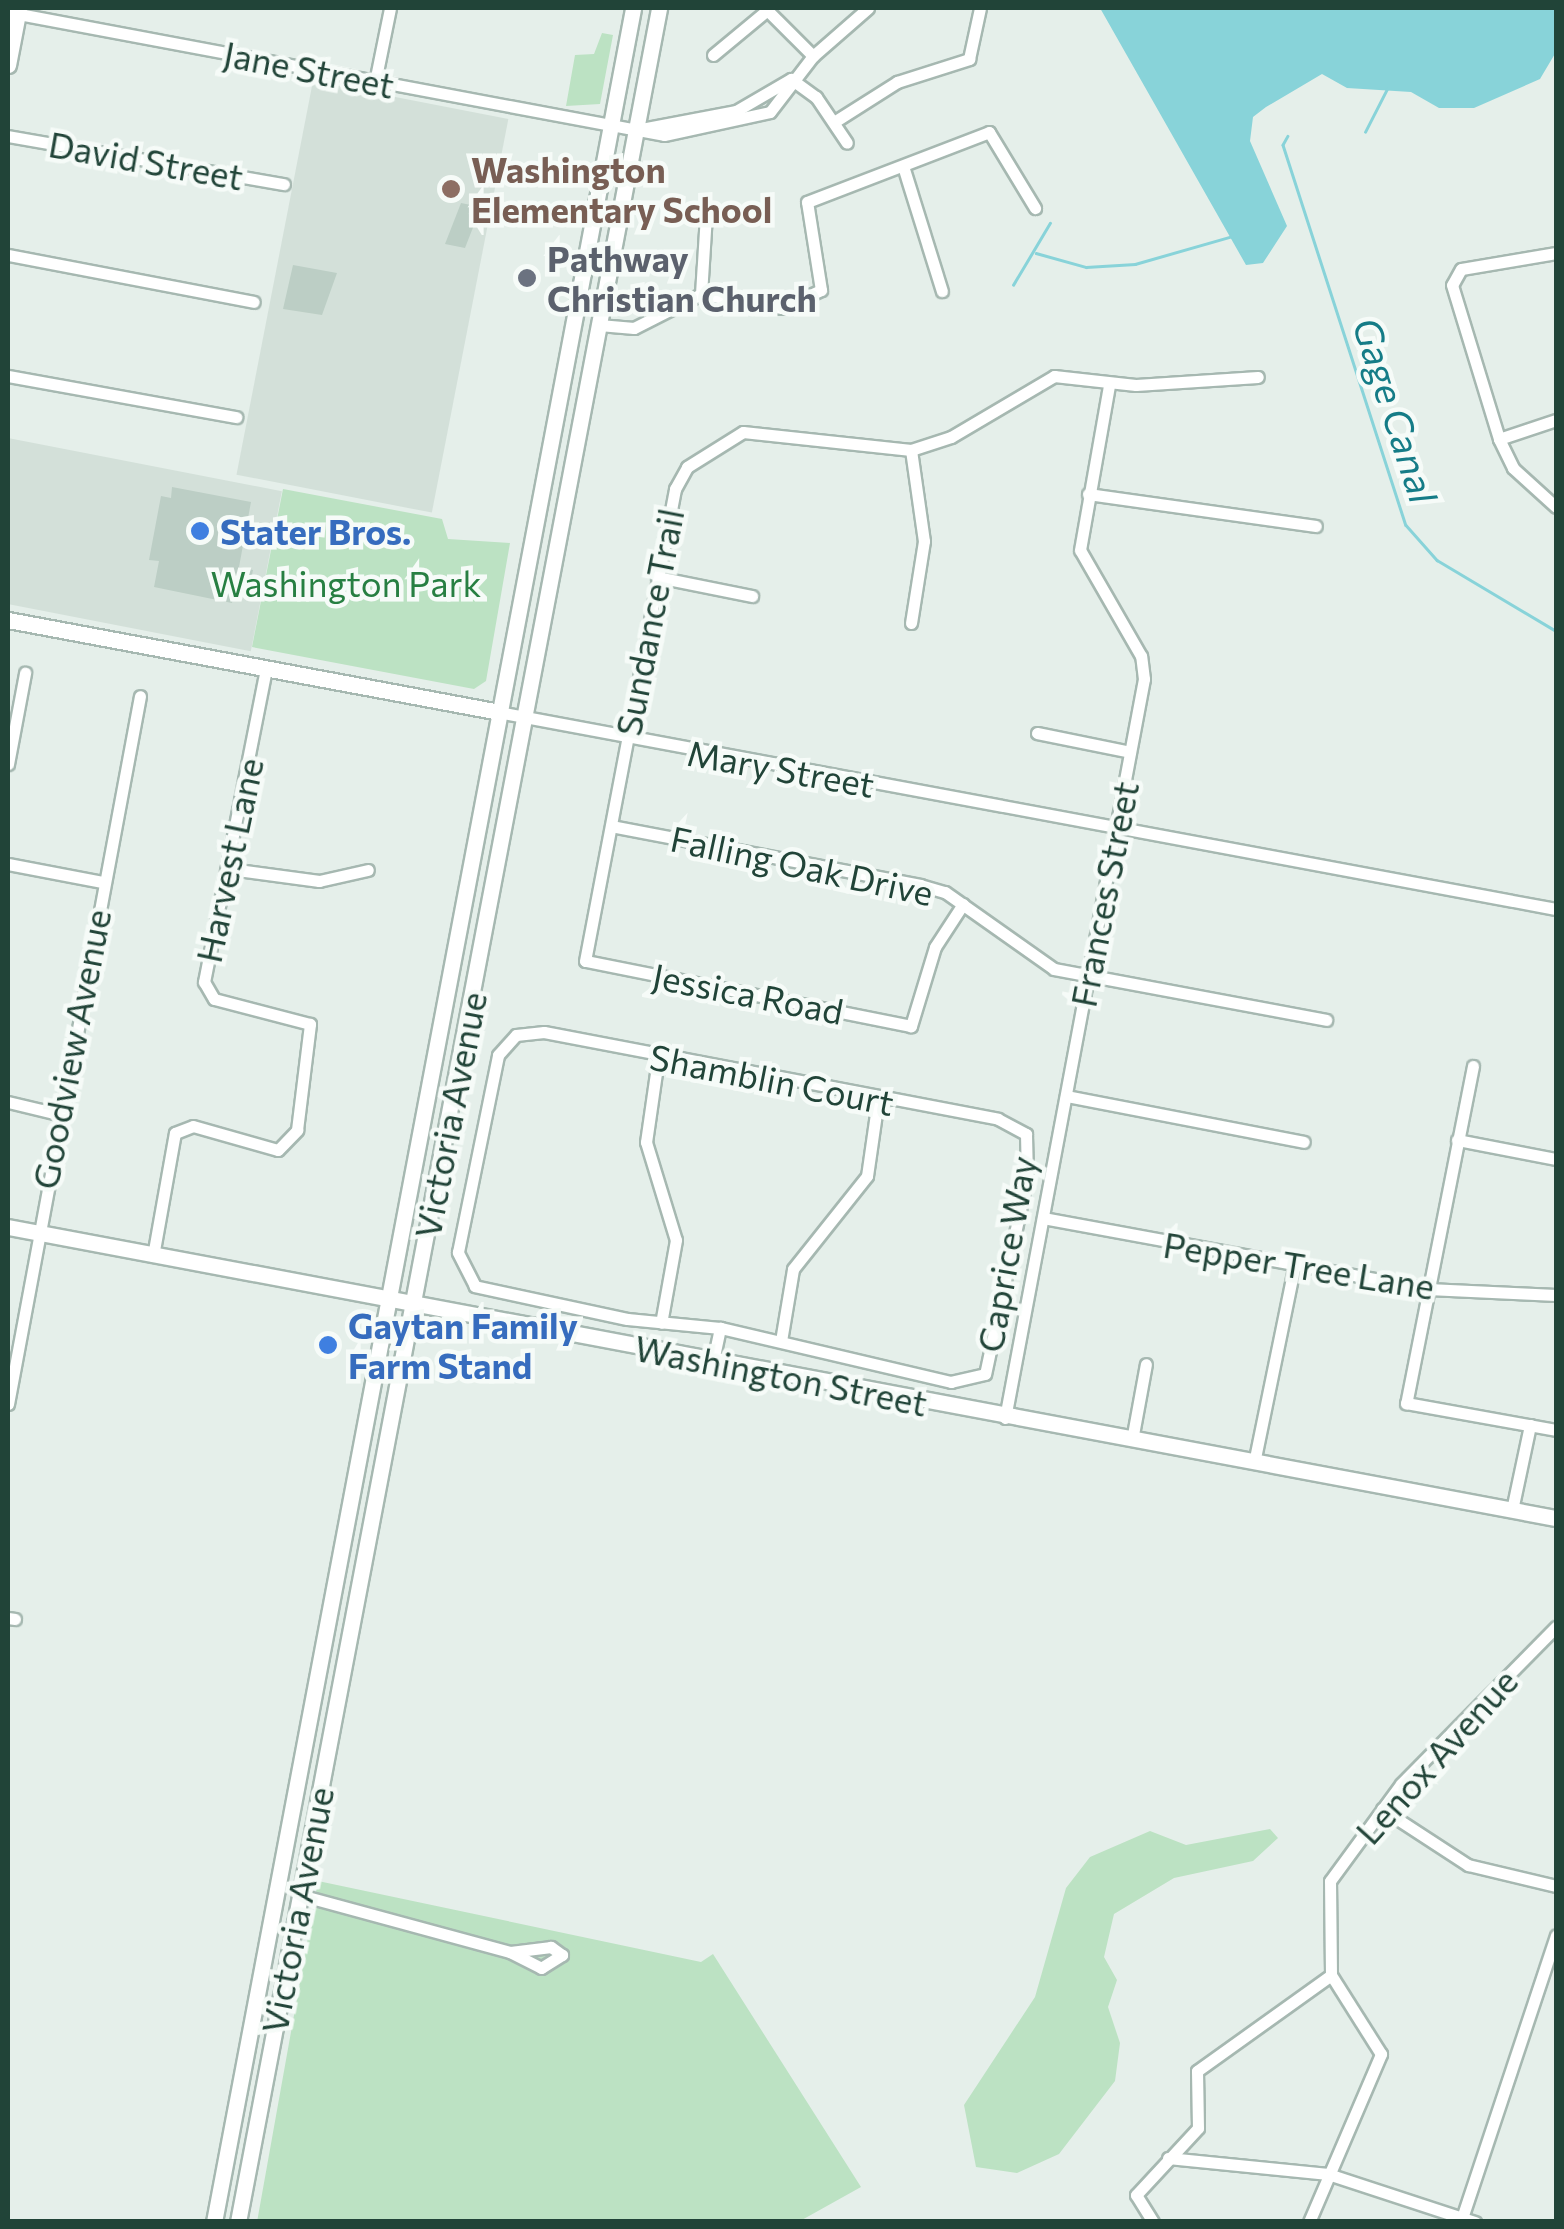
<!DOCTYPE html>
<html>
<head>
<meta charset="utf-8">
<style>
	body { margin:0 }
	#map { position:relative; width:1564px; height:2229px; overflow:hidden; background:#e5efea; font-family:Commissioner,sans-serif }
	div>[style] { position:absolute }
	.built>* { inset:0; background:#d3e0d9; transform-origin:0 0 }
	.green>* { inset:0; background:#bce2c3 }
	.water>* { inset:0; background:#88d3d9 }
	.stream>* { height:2.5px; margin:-1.25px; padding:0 1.25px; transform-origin:1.25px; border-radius:1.25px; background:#88d3d9 }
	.building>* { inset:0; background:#bccec5 }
	.roads { filter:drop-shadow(2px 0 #a6b8b1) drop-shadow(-2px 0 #a6b8b1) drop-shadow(0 2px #a6b8b1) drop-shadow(0 -2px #a6b8b1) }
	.street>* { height:11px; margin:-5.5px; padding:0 5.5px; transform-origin:5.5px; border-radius:5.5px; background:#fff }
	.secondary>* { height:15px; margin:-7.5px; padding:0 7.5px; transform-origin:7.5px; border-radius:7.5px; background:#fff }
	.dots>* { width:28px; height:28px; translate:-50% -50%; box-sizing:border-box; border:5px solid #f6fbf8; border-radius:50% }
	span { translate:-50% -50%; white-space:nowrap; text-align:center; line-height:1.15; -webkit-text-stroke:9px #f6fbf8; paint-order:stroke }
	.street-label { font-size:35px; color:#214438 }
	.education-label { font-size:35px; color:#785e54; font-weight:700 }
	.left { translate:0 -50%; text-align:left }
	.worship-label { font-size:35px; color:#5b616d; font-weight:700 }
	.shop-label { font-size:35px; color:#366cbe; font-weight:700 }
	.park-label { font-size:35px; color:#277f42 }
	.water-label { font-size:38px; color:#157c87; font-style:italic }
	.frame { position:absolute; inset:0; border:10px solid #214438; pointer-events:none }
</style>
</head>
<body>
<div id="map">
	<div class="built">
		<div style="left:313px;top:81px;width:199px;height:401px;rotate:11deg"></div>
		<div style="left:8px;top:438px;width:279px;height:163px;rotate:11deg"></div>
	</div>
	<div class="green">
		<div style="clip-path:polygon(602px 33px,613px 35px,600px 104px,566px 106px,575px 55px,594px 54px)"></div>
		<div style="clip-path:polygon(283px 489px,442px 519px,448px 539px,510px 543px,486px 681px,474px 689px,252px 647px)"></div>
		<div style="clip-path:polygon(1270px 1829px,1278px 1838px,1253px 1861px,1174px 1878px,1114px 1914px,1104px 1957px,1117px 1980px,1108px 2007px,1120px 2043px,1115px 2081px,1059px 2154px,1017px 2173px,976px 2167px,964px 2105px,1035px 1997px,1066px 1888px,1090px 1857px,1150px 1831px,1186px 1845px)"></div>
		<div style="clip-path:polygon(318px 1881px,701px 1962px,713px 1954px,861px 2187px,800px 2221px,257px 2222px)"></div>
	</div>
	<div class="water">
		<div style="clip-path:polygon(1100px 8px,1556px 8px,1556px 52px,1540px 79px,1474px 108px,1439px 108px,1411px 92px,1347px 88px,1322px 74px,1266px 107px,1253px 117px,1250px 141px,1287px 226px,1263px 263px,1246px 265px)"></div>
	</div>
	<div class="stream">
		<div style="left:1365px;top:132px;width:48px;rotate:-62.9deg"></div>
		<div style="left:1288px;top:136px;width:10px;rotate:119deg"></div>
		<div style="left:1283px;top:145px;width:399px;rotate:72.1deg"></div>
		<div style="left:1406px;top:525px;width:47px;rotate:48.5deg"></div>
		<div style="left:1437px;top:560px;width:139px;rotate:30.8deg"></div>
		<div style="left:1036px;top:253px;width:52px;rotate:15.6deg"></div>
		<div style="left:1086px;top:267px;width:49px;rotate:-3.5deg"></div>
		<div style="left:1135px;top:264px;width:98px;rotate:-16deg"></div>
		<div style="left:1013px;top:285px;width:72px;rotate:-59.2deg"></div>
	</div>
	<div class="building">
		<div style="clip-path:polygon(461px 203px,481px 207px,465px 248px,445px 244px)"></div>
		<div style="clip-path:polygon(293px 265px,337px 273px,322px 315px,283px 309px)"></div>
		<div style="clip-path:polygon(172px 487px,251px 502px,239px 567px,253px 570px,250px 584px,236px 582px,232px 603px,154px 587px,159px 561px,149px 560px,161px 496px,171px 498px)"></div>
	</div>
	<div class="roads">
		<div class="street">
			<div style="left:765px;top:8px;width:68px;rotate:45deg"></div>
			<div style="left:8px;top:12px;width:667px;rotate:10.62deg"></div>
			<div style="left:664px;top:135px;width:108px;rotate:-12.2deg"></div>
			<div style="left:770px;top:112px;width:71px;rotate:-52.5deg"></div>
			<div style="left:813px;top:56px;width:73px;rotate:-41.1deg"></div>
			<div style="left:713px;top:55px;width:69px;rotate:-39.7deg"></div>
			<div style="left:791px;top:79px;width:31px;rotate:36deg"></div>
			<div style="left:816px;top:97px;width:55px;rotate:56deg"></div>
			<div style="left:375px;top:82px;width:76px;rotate:-78.5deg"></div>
			<div style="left:834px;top:122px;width:75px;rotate:-32.4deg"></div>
			<div style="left:897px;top:82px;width:76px;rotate:-17.7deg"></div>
			<div style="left:969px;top:59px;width:52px;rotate:-77.8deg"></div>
			<div style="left:636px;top:130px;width:102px;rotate:-10.8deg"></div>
			<div style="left:736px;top:111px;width:64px;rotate:-30.2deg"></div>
			<div style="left:8px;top:136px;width:280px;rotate:9.9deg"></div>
			<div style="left:903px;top:166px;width:131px;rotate:72.7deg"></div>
			<div style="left:1556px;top:253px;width:96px;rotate:170.4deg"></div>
			<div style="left:1461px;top:269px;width:18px;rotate:119deg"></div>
			<div style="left:1452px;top:285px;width:161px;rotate:73deg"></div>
			<div style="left:1499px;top:439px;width:32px;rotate:64deg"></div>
			<div style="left:1513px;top:468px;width:58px;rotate:42.2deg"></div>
			<div style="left:8px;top:255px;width:250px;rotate:10.8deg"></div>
			<div style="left:701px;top:294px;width:80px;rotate:-86.4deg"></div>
			<div style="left:599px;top:325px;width:35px;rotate:5deg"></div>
			<div style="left:634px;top:328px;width:75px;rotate:-26.9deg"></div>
			<div style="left:701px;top:294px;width:82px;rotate:9.8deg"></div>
			<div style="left:782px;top:308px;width:43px;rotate:-24.8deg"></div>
			<div style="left:821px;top:290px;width:89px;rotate:-99deg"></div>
			<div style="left:807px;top:202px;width:195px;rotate:-21deg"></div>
			<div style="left:989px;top:132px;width:89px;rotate:58.8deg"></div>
			<div style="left:8px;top:376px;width:232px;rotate:10.2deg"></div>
			<div style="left:1499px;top:439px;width:60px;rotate:-18.4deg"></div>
			<div style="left:911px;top:450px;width:92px;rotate:81.9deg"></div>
			<div style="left:924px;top:541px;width:83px;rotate:99deg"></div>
			<div style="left:1088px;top:494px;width:230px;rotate:8deg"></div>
			<div style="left:657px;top:577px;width:97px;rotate:11.3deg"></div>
			<div style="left:498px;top:712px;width:1076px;rotate:10.55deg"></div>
			<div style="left:1037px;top:733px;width:95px;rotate:11.5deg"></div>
			<div style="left:8px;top:764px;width:93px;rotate:-79.4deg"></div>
			<div style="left:611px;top:826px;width:315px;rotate:10.8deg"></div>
			<div style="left:920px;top:885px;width:26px;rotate:16deg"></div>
			<div style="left:945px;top:892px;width:133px;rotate:35.2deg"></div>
			<div style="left:1054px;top:969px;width:277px;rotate:10.6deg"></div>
			<div style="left:8px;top:864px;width:96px;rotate:10.8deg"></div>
			<div style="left:230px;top:869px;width:90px;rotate:7.7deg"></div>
			<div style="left:319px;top:881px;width:50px;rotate:-12.7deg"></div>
			<div style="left:963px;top:904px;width:51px;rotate:123.1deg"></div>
			<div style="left:935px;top:947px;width:83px;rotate:106.9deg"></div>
			<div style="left:911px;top:1026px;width:332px;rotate:-168.7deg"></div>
			<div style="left:585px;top:961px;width:481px;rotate:-79.2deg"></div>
			<div style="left:675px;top:489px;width:25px;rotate:-61deg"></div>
			<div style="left:687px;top:467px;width:66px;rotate:-32deg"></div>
			<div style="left:743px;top:432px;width:169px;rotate:6.1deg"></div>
			<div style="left:911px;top:450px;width:42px;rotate:-18deg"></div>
			<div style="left:951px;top:437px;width:120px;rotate:-30.6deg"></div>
			<div style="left:1054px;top:376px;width:82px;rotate:6.3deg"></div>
			<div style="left:1136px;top:385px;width:122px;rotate:-3.8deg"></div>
			<div style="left:544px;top:1032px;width:462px;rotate:10.8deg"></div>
			<div style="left:998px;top:1119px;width:32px;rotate:28deg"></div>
			<div style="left:1026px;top:1134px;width:43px;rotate:88.7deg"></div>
			<div style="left:1027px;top:1177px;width:201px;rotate:102deg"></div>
			<div style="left:985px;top:1374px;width:35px;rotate:167deg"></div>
			<div style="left:951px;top:1382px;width:237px;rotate:-166.8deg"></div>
			<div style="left:720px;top:1328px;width:93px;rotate:-174.5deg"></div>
			<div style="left:627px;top:1319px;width:156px;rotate:-167.8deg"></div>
			<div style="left:475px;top:1286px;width:38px;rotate:-117deg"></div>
			<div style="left:458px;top:1252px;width:201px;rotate:-78.5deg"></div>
			<div style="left:498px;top:1055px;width:27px;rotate:-48deg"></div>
			<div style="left:516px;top:1035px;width:28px;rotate:-6deg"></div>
			<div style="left:658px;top:1059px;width:84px;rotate:98.2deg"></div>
			<div style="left:646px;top:1142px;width:102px;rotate:73deg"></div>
			<div style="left:676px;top:1240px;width:84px;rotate:100.2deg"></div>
			<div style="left:1473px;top:1066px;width:344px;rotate:101.2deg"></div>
			<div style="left:1406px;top:1403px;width:152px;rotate:10.2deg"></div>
			<div style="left:1066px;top:1096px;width:242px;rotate:10.9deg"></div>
			<div style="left:8px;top:1102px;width:51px;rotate:13.5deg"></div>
			<div style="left:1457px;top:1140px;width:101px;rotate:10.9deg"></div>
			<div style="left:1043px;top:1218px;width:391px;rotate:10.4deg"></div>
			<div style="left:1428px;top:1289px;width:128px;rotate:2.7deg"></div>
			<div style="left:153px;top:1256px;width:125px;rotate:-79.9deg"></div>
			<div style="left:175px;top:1133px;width:19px;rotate:-21deg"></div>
			<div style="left:193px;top:1126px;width:88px;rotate:15.8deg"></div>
			<div style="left:278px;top:1150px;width:28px;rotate:-46deg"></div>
			<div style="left:297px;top:1130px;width:107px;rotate:-83deg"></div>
			<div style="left:310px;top:1024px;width:99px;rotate:-165.4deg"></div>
			<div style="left:214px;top:999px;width:20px;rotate:-120deg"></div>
			<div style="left:204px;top:982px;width:319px;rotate:-78.8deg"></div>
			<div style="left:781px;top:1341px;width:73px;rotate:-80.5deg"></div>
			<div style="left:793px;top:1269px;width:119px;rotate:-51.5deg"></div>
			<div style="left:867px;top:1176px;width:77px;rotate:-81.8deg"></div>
			<div style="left:713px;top:1361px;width:34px;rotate:-78deg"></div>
			<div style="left:8px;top:1404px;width:720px;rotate:-79.44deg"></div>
			<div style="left:1005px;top:1418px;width:752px;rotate:-79.35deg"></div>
			<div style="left:1144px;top:679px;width:23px;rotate:-97deg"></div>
			<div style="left:1141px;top:656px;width:122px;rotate:-119.9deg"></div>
			<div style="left:1080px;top:550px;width:168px;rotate:-80deg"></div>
			<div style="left:1132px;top:1440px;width:77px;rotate:-79.6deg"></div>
			<div style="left:1254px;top:1463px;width:199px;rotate:-78.4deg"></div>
			<div style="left:1512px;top:1510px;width:87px;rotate:-78deg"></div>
			<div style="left:8px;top:1618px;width:7px;rotate:8deg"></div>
			<div style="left:1382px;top:1809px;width:103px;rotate:33.1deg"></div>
			<div style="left:1468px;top:1865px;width:90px;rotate:13.4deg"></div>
			<div style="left:300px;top:1895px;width:218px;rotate:15.2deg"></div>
			<div style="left:510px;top:1952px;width:35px;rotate:27deg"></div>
			<div style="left:541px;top:1968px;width:25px;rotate:-32deg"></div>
			<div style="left:562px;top:1955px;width:14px;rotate:-144deg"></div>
			<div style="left:551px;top:1947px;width:41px;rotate:173deg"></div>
			<div style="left:1168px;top:2158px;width:161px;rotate:5.7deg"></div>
			<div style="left:1328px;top:2174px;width:155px;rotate:18.1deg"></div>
			<div style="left:1461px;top:2221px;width:301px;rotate:-71.6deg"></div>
			<div style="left:1153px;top:2222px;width:32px;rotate:-122deg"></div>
			<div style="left:1136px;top:2195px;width:91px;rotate:-47.2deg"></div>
			<div style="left:1198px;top:2128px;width:57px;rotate:-91deg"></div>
			<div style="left:1197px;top:2071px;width:165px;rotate:-35.6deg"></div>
			<div style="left:1309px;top:2222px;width:183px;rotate:-66.8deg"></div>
			<div style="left:1381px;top:2054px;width:93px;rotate:-122.3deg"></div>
			<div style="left:1331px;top:1975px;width:94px;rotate:-90.6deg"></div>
			<div style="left:1330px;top:1881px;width:120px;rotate:-53.8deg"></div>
			<div style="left:1401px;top:1784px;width:221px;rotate:-45.4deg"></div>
		</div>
		<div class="secondary">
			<div style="left:8px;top:65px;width:58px;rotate:-79.1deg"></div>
			<div style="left:8px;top:620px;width:499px;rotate:10.6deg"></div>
			<div style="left:8px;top:1227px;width:1575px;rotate:10.65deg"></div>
			<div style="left:214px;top:2222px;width:2253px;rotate:-79.28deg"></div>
			<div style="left:238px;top:2222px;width:2254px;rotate:-79.23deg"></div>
		</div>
	</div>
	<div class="dots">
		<div style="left:451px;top:189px;background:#8d6e63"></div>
		<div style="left:527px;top:278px;background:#6b7280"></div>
		<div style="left:200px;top:531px;background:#3f7fe0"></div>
		<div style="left:328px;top:1345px;background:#3f7fe0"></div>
	</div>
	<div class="street-label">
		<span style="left:309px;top:69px;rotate:11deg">Jane Street</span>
		<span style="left:146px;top:160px;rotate:10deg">David Street</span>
		<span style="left:649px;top:622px;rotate:-79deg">Sundance Trail</span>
		<span style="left:781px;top:768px;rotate:10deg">Mary Street</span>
		<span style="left:229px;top:860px;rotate:-78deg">Harvest Lane</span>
		<span style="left:802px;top:865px;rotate:12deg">Falling Oak Drive</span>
		<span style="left:1104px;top:894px;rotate:-79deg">Frances Street</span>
		<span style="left:748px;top:993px;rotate:11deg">Jessica Road</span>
		<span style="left:71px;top:1049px;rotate:-79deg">Goodview Avenue</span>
		<span style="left:772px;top:1079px;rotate:11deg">Shamblin Court</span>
		<span style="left:450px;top:1115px;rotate:-79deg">Victoria Avenue</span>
		<span style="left:1006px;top:1254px;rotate:-80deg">Caprice Way</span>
		<span style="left:1299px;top:1265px;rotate:9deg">Pepper Tree Lane</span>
		<span style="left:781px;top:1375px;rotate:11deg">Washington Street</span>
		<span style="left:1436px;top:1756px;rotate:-48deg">Lenox Avenue</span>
		<span style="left:297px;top:1910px;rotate:-79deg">Victoria Avenue</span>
	</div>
	<div class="education-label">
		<span class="left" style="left:471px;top:189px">Washington<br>Elementary School</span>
	</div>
	<div class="worship-label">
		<span class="left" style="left:547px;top:278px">Pathway<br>Christian Church</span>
	</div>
	<div class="shop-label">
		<span class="left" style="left:220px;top:531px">Stater Bros.</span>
		<span class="left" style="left:348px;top:1345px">Gaytan Family<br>Farm Stand</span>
	</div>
	<div class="park-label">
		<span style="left:346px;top:583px">Washington Park</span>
	</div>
	<div class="water-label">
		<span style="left:1396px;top:410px;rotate:72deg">Gage Canal</span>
	</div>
	<div class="frame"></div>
</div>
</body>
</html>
